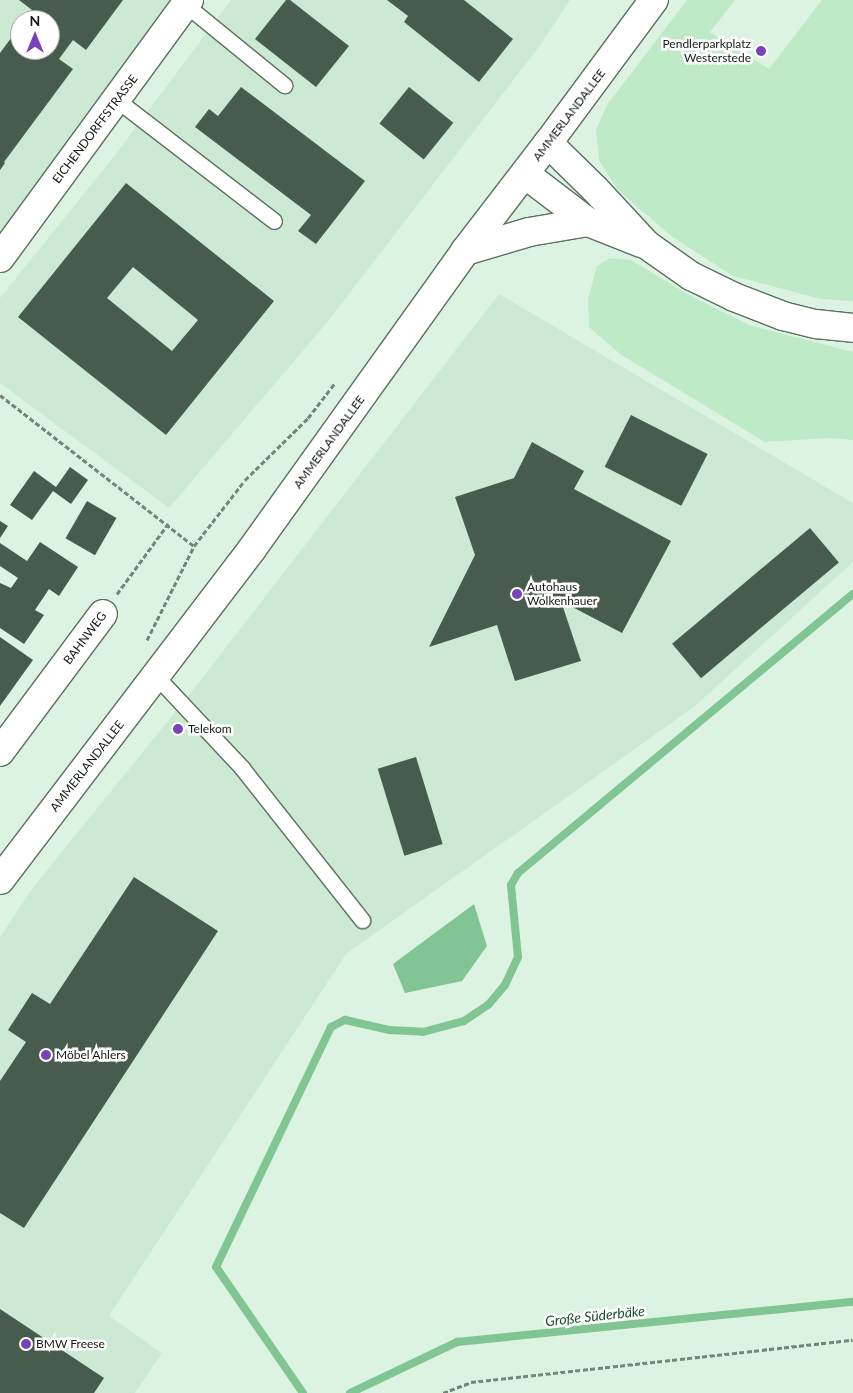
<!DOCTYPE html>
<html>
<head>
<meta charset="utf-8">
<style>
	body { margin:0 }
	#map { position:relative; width:853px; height:1393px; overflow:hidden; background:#dcf3e1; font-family:Lato,sans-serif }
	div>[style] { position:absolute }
	.built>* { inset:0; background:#ccead3 }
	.green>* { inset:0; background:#beeac8 }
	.water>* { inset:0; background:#80c593 }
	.stream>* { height:8px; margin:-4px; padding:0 4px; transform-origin:4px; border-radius:4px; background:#80c593 }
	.building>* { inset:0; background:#485c4d; transform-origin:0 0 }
	.path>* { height:3px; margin-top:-1.5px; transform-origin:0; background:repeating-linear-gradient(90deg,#768579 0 5px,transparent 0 7.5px) }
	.roads { filter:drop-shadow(1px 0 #5c7061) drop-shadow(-1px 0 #5c7061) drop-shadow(0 1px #5c7061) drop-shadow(0 -1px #5c7061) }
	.lane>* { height:15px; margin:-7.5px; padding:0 7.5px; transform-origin:7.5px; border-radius:7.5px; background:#fff }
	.street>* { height:28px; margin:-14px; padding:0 14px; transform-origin:14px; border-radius:14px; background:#fff }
	.secondary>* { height:28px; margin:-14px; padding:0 14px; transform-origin:14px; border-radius:14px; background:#fff }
	.highway>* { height:28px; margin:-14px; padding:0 14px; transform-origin:14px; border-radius:14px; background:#fff }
	.dots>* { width:14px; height:14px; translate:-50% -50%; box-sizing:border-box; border:2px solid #fff; border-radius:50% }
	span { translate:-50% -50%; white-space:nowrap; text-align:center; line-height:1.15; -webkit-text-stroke:5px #fff; paint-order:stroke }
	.poi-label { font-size:12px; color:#131b15 }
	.right { translate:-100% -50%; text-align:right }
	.left { translate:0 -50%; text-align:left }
	.street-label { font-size:12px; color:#131b15 }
	.water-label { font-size:14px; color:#194c2b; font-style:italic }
	.north { position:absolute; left:10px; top:10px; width:50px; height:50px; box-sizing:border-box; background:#fff; border:1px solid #a1a4a1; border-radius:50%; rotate:0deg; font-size:14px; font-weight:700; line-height:20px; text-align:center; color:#131b15 }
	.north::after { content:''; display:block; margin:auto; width:18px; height:22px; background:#7a42b8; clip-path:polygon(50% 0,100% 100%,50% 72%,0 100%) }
</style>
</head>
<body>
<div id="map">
	<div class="built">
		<div style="clip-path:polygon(evenodd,0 0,174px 0,0 238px,0 0,20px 20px,50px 20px,50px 50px,20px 50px,20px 20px)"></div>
		<div style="clip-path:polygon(231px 0,570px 0,541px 44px,329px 320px,169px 508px,0 383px,0 298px,119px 150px)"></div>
		<div style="clip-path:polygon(499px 294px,853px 503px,853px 562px,694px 707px,346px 954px,109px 1316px,162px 1353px,135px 1393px,0 1393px,0 937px,31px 890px,193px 690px)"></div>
	</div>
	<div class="green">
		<div style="clip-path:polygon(687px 0,735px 0,710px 32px,769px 69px,822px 0,853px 0,853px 301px,821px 299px,733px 276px,671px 236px,617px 189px,599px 160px,596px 130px,607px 105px)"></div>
		<div style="clip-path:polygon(610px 258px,631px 260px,691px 296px,749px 325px,853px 352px,853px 440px,830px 438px,765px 442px,620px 354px,589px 327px,588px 299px,597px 266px)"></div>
	</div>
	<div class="water">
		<div style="clip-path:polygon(474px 904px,487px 946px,462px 981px,405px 993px,393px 964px)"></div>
	</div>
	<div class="stream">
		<div style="left:303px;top:1393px;width:153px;rotate:-124.6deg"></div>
		<div style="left:216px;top:1267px;width:266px;rotate:-64.4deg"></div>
		<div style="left:331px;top:1027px;width:16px;rotate:-27deg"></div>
		<div style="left:345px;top:1020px;width:45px;rotate:12.8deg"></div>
		<div style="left:389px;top:1030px;width:34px;rotate:3deg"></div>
		<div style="left:423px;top:1032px;width:42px;rotate:-15deg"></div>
		<div style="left:464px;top:1021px;width:30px;rotate:-34deg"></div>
		<div style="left:489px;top:1004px;width:25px;rotate:-50deg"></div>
		<div style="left:505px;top:985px;width:31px;rotate:-65deg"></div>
		<div style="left:518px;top:957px;width:72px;rotate:-95.6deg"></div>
		<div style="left:511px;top:885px;width:14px;rotate:-60deg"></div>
		<div style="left:518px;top:873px;width:436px;rotate:-39.8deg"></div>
		<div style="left:350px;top:1393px;width:119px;rotate:-25.5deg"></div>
		<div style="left:457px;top:1342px;width:398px;rotate:-5.8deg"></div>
	</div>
	<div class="building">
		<div style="clip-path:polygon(19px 0,123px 0,86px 50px,73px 40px,59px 59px,73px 69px,4px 162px,5px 163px,0 170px,0 53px,20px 26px,20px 50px,50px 50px,50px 20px,25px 20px,32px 10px)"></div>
		<div style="clip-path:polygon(286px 0,290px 0,349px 46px,316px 87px,255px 39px)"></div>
		<div style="clip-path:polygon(387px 0,464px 0,513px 39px,479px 82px,404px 22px,408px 16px)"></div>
		<div style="clip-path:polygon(241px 87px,365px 181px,316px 244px,298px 231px,311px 215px,195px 127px,209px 109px,218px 116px)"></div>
		<div style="left:409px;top:87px;width:57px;height:47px;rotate:39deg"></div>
		<div style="clip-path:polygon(evenodd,126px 183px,274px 301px,166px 435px,18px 317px,126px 183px,133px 267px,198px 320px,172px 351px,107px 298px,133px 267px)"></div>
		<div style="left:631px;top:415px;width:86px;height:58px;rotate:27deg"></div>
		<div style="clip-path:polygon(532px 442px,584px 471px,574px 489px,671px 541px,622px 633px,561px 601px,581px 661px,515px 681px,497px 625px,429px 647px,475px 555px,455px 497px,514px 478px)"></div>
		<div style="clip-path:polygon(70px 467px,88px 480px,71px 504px,53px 491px,32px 520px,10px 505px,34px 471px,56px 487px)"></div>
		<div style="left:87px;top:501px;width:34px;height:43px;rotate:30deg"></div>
		<div style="clip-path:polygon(0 521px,8px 526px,0 538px)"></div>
		<div style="left:810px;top:528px;width:45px;height:180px;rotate:50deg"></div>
		<div style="clip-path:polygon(40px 542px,78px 567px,59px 596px,49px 589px,35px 610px,44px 615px,24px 644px,0 628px,0 583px,11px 588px,18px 578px,0 566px,0 543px,27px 561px)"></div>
		<div style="clip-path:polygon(0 637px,33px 660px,0 706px)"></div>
		<div style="left:416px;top:757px;width:91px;height:40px;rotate:73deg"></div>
		<div style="clip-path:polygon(134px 877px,218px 931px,24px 1228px,0 1213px,0 1081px,26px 1042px,8px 1030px,32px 993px,50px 1004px)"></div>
		<div style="clip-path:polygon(0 1309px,104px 1378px,94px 1393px,0 1393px)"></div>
	</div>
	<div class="path">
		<div style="left:0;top:395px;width:246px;rotate:37.9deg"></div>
		<div style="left:117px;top:594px;width:87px;rotate:-53.9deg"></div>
		<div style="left:147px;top:640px;width:105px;rotate:-63.4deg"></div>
		<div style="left:194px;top:546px;width:83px;rotate:-52.3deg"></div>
		<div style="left:245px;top:480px;width:88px;rotate:-44.5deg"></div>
		<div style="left:308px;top:418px;width:44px;rotate:-52.4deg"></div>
		<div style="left:443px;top:1393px;width:30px;rotate:-21deg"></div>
		<div style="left:471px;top:1382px;width:384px;rotate:-6.3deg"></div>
	</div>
	<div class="roads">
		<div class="lane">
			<div style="left:186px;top:5px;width:127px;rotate:39.2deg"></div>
			<div style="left:117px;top:100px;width:198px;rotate:37.6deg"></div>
			<div style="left:156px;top:676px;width:126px;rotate:46.9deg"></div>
			<div style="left:242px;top:768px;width:194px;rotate:51.7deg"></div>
		</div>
		<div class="street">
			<div style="left:0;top:258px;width:320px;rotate:-53.8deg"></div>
			<div style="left:0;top:752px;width:172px;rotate:-53.3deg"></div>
		</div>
		<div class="secondary">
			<div style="left:0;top:880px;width:416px;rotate:-52.7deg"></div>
			<div style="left:252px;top:549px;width:366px;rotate:-54.4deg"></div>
			<div style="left:465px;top:251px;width:136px;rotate:-52.5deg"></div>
			<div style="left:548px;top:143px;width:178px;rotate:-53.5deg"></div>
		</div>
		<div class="highway">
			<div style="left:548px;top:143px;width:66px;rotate:44.4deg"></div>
			<div style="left:595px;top:189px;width:76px;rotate:47.1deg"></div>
			<div style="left:647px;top:245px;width:54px;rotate:35.2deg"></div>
			<div style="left:691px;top:276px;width:48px;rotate:26deg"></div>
			<div style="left:734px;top:297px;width:53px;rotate:21.2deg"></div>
			<div style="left:783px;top:316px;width:34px;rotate:14deg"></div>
			<div style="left:816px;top:324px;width:37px;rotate:6deg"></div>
			<div style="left:525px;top:174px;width:79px;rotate:37.3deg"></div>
			<div style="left:588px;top:222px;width:57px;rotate:21.6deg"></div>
			<div style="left:465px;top:251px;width:67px;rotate:-16.5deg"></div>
			<div style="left:529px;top:232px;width:60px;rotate:-9.6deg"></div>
		</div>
	</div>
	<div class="dots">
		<div style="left:761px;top:51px;background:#7a42b8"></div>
		<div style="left:517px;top:594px;background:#7a42b8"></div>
		<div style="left:178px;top:729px;background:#7a42b8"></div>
		<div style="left:46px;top:1055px;background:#7a42b8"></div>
		<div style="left:26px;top:1344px;background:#7a42b8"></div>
	</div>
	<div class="poi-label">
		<span class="right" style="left:751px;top:51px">Pendlerparkplatz<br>Westerstede</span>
		<span class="left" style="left:527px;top:594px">Autohaus<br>Wolkenhauer</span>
		<span class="left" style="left:188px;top:729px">Telekom</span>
		<span class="left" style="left:56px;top:1055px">Möbel Ahlers</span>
		<span class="left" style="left:36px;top:1344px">BMW Freese</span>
	</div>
	<div class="street-label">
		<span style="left:569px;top:115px;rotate:-53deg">AMMERLANDALLEE</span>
		<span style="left:95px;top:129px;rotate:-53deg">EICHENDORFFSTRASSE</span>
		<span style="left:329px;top:442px;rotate:-54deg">AMMERLANDALLEE</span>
		<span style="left:85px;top:638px;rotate:-53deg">BAHNWEG</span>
		<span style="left:87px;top:766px;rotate:-52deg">AMMERLANDALLEE</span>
	</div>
	<div class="water-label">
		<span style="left:595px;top:1316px;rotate:-6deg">Große Süderbäke</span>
	</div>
	<div class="north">N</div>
</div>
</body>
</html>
